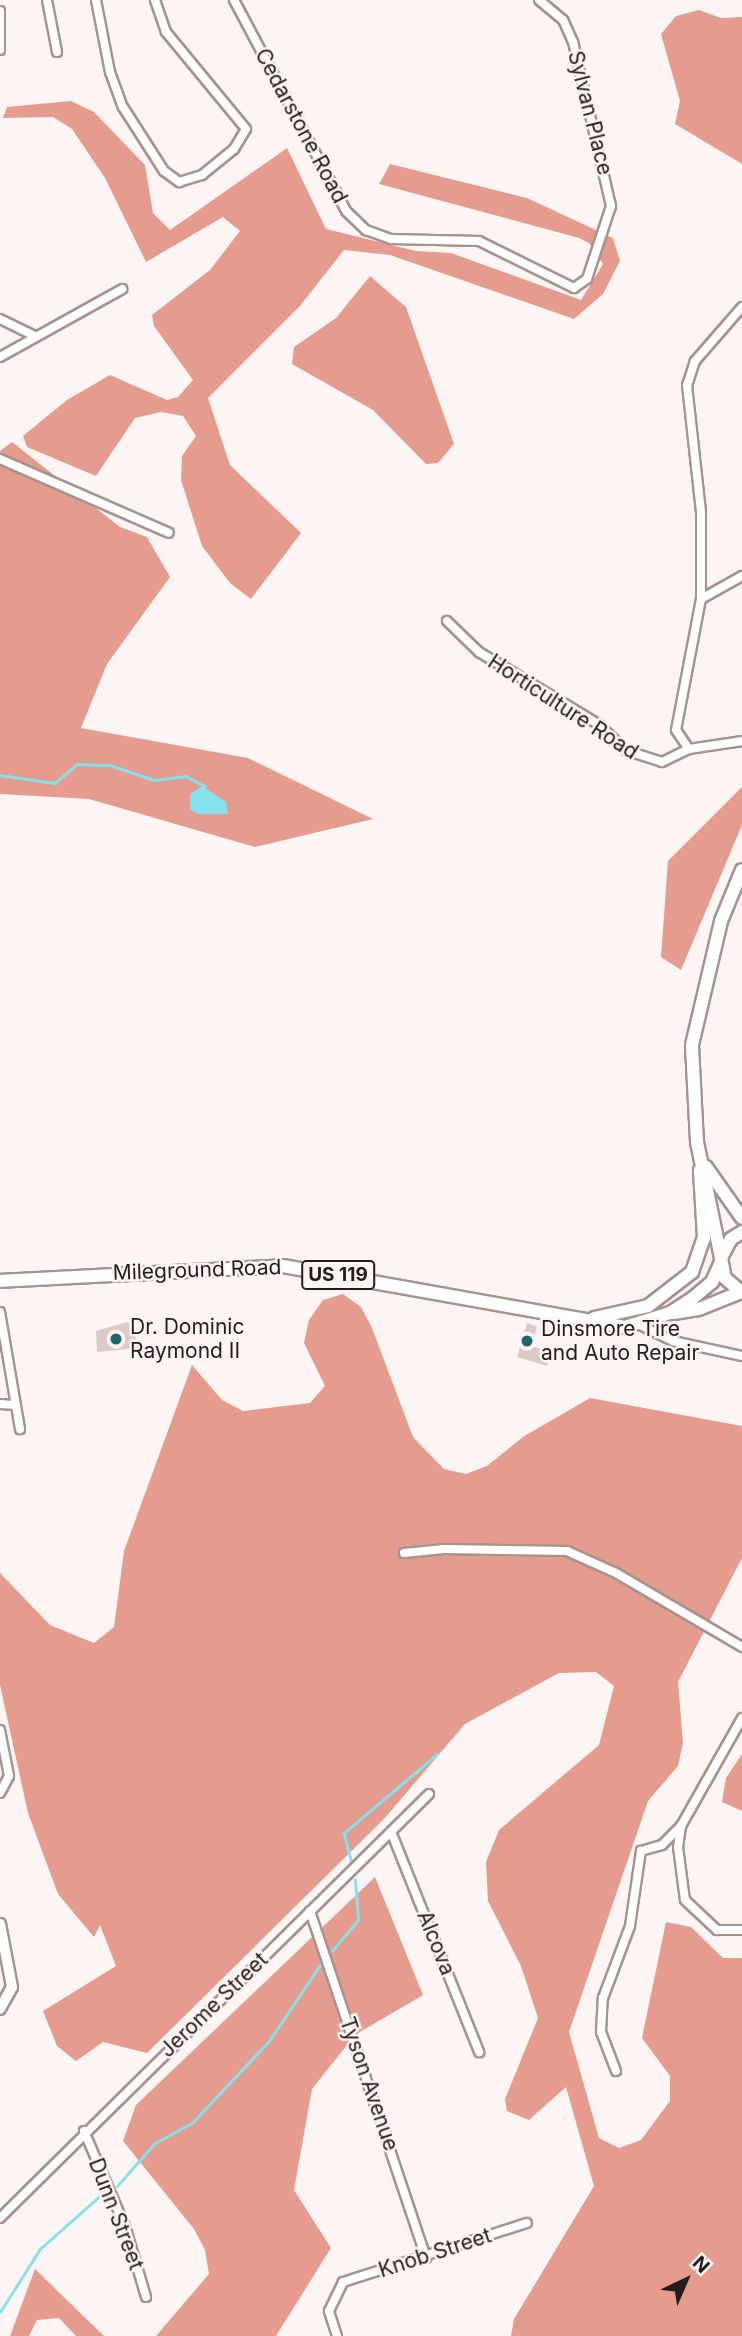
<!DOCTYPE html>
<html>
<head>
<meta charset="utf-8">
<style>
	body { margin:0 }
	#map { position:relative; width:742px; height:2336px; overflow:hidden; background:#fdf5f3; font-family:Inter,sans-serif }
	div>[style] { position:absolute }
	.forest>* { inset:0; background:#e59c8f }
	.water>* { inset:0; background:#86e2ed }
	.stream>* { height:2.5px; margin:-1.25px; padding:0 1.25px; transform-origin:1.25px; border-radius:1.25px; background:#86e2ed }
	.building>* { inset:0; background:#ddc9c5 }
	.roads { filter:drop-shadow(2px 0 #a6938f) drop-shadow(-2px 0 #a6938f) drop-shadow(0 2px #a6938f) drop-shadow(0 -2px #a6938f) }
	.minor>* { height:8px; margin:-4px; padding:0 4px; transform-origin:4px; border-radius:4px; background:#fff }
	.tertiary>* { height:10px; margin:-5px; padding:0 5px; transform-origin:5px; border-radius:5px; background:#fff }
	.primary>* { height:12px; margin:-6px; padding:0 6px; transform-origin:6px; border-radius:6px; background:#fff }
	.dots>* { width:19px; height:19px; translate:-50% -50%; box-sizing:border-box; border:4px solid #fdf5f3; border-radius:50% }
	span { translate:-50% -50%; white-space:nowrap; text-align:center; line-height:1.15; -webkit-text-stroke:5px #fdf5f3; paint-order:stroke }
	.shield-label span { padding:2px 5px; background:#fdf5f3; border:2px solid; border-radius:5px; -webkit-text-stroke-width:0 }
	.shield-label { font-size:19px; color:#241c1b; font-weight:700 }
	.street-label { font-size:21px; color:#241c1b }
	.poi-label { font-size:21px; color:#241c1b }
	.left { translate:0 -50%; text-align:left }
	.north { position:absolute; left:651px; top:2245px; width:70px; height:70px; -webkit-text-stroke:5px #fdf5f3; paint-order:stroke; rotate:44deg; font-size:19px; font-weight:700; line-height:28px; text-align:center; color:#241c1b }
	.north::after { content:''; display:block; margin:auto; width:24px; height:32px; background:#241c1b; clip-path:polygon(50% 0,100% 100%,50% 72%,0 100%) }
</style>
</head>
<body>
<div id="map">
	<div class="forest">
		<div style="clip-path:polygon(699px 10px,721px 18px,742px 17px,742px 164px,675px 124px,680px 101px,661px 34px,676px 16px)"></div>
		<div style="clip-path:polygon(71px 101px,94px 112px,145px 165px,153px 213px,170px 230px,287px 148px,326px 229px,416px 251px,451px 253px,581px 300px,603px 264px,589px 243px,579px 238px,379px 184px,390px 164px,527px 198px,613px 238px,620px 261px,603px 294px,574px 319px,390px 255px,344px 250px,300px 306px,208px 398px,230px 465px,301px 533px,251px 599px,230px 583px,202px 546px,181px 480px,182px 456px,196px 436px,183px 416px,161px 412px,135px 418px,96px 476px,27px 447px,23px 436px,67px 400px,110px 375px,167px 400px,178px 397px,193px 380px,154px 326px,152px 315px,210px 270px,240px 231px,223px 217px,146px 262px,105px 178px,72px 129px,53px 117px,3px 118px,7px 107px)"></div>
		<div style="clip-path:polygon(370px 276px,406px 307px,454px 444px,438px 463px,426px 464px,373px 410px,292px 364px,294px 347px,336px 318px)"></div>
		<div style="clip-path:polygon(12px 442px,120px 527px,147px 537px,170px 577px,107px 664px,81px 728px,248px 758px,373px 819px,255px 847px,89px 799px,0 794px,0 451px)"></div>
		<div style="clip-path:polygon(742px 787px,742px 825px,681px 970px,661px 957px,668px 861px)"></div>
		<div style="clip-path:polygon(343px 1294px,361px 1307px,372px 1328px,413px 1437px,444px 1469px,466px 1474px,487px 1466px,523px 1437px,590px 1398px,742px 1426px,742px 1558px,678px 1682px,683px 1743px,678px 1766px,648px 1801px,569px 2032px,599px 2138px,619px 2148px,641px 2140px,670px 2101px,670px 2076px,642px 2038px,666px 1922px,691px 1927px,723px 1958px,742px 1958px,742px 2336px,511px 2336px,514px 2319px,594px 2186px,566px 2087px,529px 2120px,507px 2111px,505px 2099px,538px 2018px,521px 1966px,488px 1901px,486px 1862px,499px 1830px,599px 1745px,614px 1686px,596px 1672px,559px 1673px,465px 1724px,384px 1819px,147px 2053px,103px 2042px,76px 2061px,57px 2046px,43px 2011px,116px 1966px,100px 1925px,94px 1937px,58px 1894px,28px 1813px,0 1685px,0 1573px,50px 1625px,94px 1643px,114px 1627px,124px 1551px,192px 1365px,222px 1400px,243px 1411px,310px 1403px,325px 1386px,304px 1343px,309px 1320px,323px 1300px)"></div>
		<div style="clip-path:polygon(742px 1754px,742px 1811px,722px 1802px,726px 1778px)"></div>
		<div style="clip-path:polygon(375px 1877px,423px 1995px,355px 2035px,312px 2089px,294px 2190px,331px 2248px,276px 2336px,156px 2336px,209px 2274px,205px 2250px,194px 2229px,123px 2141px,136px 2105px)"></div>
		<div style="clip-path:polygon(35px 2269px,104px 2336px,76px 2336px,59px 2318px,37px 2320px,29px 2336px,10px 2336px)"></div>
	</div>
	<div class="water">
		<div style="clip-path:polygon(202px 786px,226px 802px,228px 814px,198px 814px,190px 809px,190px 794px)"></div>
	</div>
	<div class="stream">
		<div style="left:0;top:775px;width:56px;rotate:8.3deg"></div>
		<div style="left:55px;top:783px;width:29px;rotate:-41deg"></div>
		<div style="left:77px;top:764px;width:33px;rotate:2deg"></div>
		<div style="left:110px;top:765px;width:46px;rotate:18.8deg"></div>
		<div style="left:154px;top:780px;width:32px;rotate:-7deg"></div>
		<div style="left:186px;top:776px;width:21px;rotate:28deg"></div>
		<div style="left:351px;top:1862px;width:30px;rotate:-104deg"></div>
		<div style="left:344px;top:1833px;width:122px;rotate:-40.3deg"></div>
		<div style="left:332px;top:1951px;width:40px;rotate:-50deg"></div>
		<div style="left:358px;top:1920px;width:40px;rotate:-94.3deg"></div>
		<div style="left:117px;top:2186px;width:57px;rotate:-48.5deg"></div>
		<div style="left:155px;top:2143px;width:42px;rotate:-28.4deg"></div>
		<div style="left:192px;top:2123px;width:112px;rotate:-46.8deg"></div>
		<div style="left:269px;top:2041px;width:92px;rotate:-56.1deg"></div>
		<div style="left:0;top:2312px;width:75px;rotate:-57.6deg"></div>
		<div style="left:40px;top:2249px;width:84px;rotate:-41.6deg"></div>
	</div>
	<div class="building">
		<div style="clip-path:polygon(127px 1322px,134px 1324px,137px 1348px,97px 1352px,96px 1331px)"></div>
		<div style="clip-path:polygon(527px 1323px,537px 1327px,531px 1346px,551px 1352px,547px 1366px,517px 1357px)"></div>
	</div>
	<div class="roads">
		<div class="minor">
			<div style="left:47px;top:0;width:53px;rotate:79.1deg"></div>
			<div style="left:96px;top:0;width:73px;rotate:79deg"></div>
			<div style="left:110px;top:72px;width:37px;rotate:70deg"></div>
			<div style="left:123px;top:107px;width:76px;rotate:57.4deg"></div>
			<div style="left:164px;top:171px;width:19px;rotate:36deg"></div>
			<div style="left:179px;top:182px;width:24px;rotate:-17deg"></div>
			<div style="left:202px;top:175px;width:41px;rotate:-39.1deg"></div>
			<div style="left:234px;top:149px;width:23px;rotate:-59deg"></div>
			<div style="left:246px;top:129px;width:126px;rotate:-129.5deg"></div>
			<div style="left:166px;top:32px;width:34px;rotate:-109deg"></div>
			<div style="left:234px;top:0;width:239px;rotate:62deg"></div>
			<div style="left:346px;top:211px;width:28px;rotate:44deg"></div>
			<div style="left:366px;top:230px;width:27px;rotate:20deg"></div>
			<div style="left:391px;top:239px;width:88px;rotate:1.3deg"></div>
			<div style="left:479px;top:241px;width:106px;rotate:26.3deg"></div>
			<div style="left:574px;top:288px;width:16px;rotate:-35deg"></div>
			<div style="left:587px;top:279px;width:77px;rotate:-71.8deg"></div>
			<div style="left:611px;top:206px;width:168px;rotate:-103deg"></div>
			<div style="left:573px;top:42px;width:24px;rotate:-114deg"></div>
			<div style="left:563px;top:20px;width:31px;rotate:-140deg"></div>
			<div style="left:0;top:11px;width:39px;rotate:90deg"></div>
			<div style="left:742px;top:307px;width:72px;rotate:131deg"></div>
			<div style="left:695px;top:361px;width:25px;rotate:108deg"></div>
			<div style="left:687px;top:385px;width:128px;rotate:83.7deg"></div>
			<div style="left:701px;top:512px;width:87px;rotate:90deg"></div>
			<div style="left:701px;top:599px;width:133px;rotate:100.8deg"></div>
			<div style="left:676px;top:730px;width:23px;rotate:56deg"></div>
			<div style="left:689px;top:749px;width:54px;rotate:-8.6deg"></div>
			<div style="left:0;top:319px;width:39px;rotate:26deg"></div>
			<div style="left:0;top:357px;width:140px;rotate:-29.1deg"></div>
			<div style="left:0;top:459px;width:184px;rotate:23.6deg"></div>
			<div style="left:701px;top:599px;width:47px;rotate:-29.3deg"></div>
			<div style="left:447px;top:621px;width:45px;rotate:44.1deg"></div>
			<div style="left:479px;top:652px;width:139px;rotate:31.2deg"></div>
			<div style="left:598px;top:724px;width:37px;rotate:44deg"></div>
			<div style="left:625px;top:750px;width:39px;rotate:18deg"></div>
			<div style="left:662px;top:762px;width:30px;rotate:-26deg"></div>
			<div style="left:0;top:1312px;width:119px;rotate:80.3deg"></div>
			<div style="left:640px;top:1325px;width:37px;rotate:26deg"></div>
			<div style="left:673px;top:1341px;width:71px;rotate:12.3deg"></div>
			<div style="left:0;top:1404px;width:16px;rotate:4deg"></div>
			<div style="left:404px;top:1553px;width:40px;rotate:-5.7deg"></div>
			<div style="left:444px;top:1549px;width:123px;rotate:0.9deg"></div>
			<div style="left:567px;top:1551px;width:54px;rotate:24.2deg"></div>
			<div style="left:616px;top:1573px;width:146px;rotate:30.4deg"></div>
			<div style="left:0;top:1730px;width:47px;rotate:78.9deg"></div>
			<div style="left:9px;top:1776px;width:19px;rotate:118deg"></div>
			<div style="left:681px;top:1826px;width:21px;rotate:98deg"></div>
			<div style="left:678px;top:1847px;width:53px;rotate:82.5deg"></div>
			<div style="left:685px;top:1900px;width:44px;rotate:43.2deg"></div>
			<div style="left:717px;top:1930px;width:25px"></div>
			<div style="left:392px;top:1834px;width:235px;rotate:68.2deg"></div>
			<div style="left:310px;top:1911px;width:366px;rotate:71.5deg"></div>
			<div style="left:616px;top:2071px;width:42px;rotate:-111deg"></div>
			<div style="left:601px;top:2032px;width:34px;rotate:-87deg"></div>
			<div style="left:603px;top:1998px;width:77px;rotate:-69.4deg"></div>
			<div style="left:630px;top:1926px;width:76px;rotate:-81.7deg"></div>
			<div style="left:641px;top:1851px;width:22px;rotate:-16deg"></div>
			<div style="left:662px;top:1845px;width:27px;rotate:-45deg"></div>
			<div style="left:681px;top:1826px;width:124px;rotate:-60.5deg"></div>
			<div style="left:84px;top:2131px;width:103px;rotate:66.7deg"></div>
			<div style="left:125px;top:2226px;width:74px;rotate:73.5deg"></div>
			<div style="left:0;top:2218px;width:603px;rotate:-44.66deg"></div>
			<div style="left:337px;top:2336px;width:26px;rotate:-108deg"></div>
			<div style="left:329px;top:2311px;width:32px;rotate:-64deg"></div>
			<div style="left:343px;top:2282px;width:193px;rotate:-17.8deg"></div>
		</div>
		<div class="tertiary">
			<div style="left:0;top:1924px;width:64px;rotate:79.2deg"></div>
			<div style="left:12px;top:1987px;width:25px;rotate:119deg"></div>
		</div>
		<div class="primary">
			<div style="left:706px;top:1167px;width:62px;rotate:54.8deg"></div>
			<div style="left:742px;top:1232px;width:13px;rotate:148deg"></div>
			<div style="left:731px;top:1239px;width:21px;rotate:118deg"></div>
			<div style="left:721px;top:1258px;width:20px;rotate:79deg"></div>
			<div style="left:725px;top:1278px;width:23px;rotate:41deg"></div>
			<div style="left:721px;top:1258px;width:118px;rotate:-101.7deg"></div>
			<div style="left:697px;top:1142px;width:97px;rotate:-93deg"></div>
			<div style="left:692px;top:1045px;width:127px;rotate:-76.8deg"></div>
			<div style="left:721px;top:921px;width:55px;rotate:-67.6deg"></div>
			<div style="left:0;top:1281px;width:283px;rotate:-3deg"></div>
			<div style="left:283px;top:1266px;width:347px;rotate:10.1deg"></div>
			<div style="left:625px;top:1327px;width:47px;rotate:-17.3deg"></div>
			<div style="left:670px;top:1313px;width:27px;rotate:-33deg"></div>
			<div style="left:693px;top:1298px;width:25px;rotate:-40deg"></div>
			<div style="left:712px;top:1282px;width:22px;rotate:-66deg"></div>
			<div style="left:674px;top:1313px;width:25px;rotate:-9deg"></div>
			<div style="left:699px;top:1309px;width:45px;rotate:-22deg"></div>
			<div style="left:594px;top:1318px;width:55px;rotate:-12.5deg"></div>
			<div style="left:648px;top:1306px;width:56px;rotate:-37.7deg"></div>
			<div style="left:692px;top:1272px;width:36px;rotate:-71deg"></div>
			<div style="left:704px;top:1238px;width:68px;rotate:-93.4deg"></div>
		</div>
	</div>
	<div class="dots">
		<div style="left:116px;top:1339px;background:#1c6870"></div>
		<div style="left:527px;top:1341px;background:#1c6870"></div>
	</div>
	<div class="shield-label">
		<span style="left:338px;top:1275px">US 119</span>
	</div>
	<div class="street-label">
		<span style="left:590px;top:113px;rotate:76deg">Sylvan Place</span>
		<span style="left:301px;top:126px;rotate:62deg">Cedarstone Road</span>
		<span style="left:563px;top:707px;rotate:33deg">Horticulture Road</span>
		<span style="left:197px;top:1270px;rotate:-2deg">Mileground Road</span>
		<span style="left:436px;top:1943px;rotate:68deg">Alcova</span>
		<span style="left:214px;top:2005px;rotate:-44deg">Jerome Street</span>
		<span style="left:369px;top:2084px;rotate:71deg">Tyson Avenue</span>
		<span style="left:116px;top:2214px;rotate:69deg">Dunn Street</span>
		<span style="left:435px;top:2253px;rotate:-18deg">Knob Street</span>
	</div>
	<div class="poi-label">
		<span class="left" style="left:130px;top:1339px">Dr. Dominic<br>Raymond II</span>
		<span class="left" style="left:541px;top:1341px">Dinsmore Tire<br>and Auto Repair</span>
	</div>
	<div class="north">N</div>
</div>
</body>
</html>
